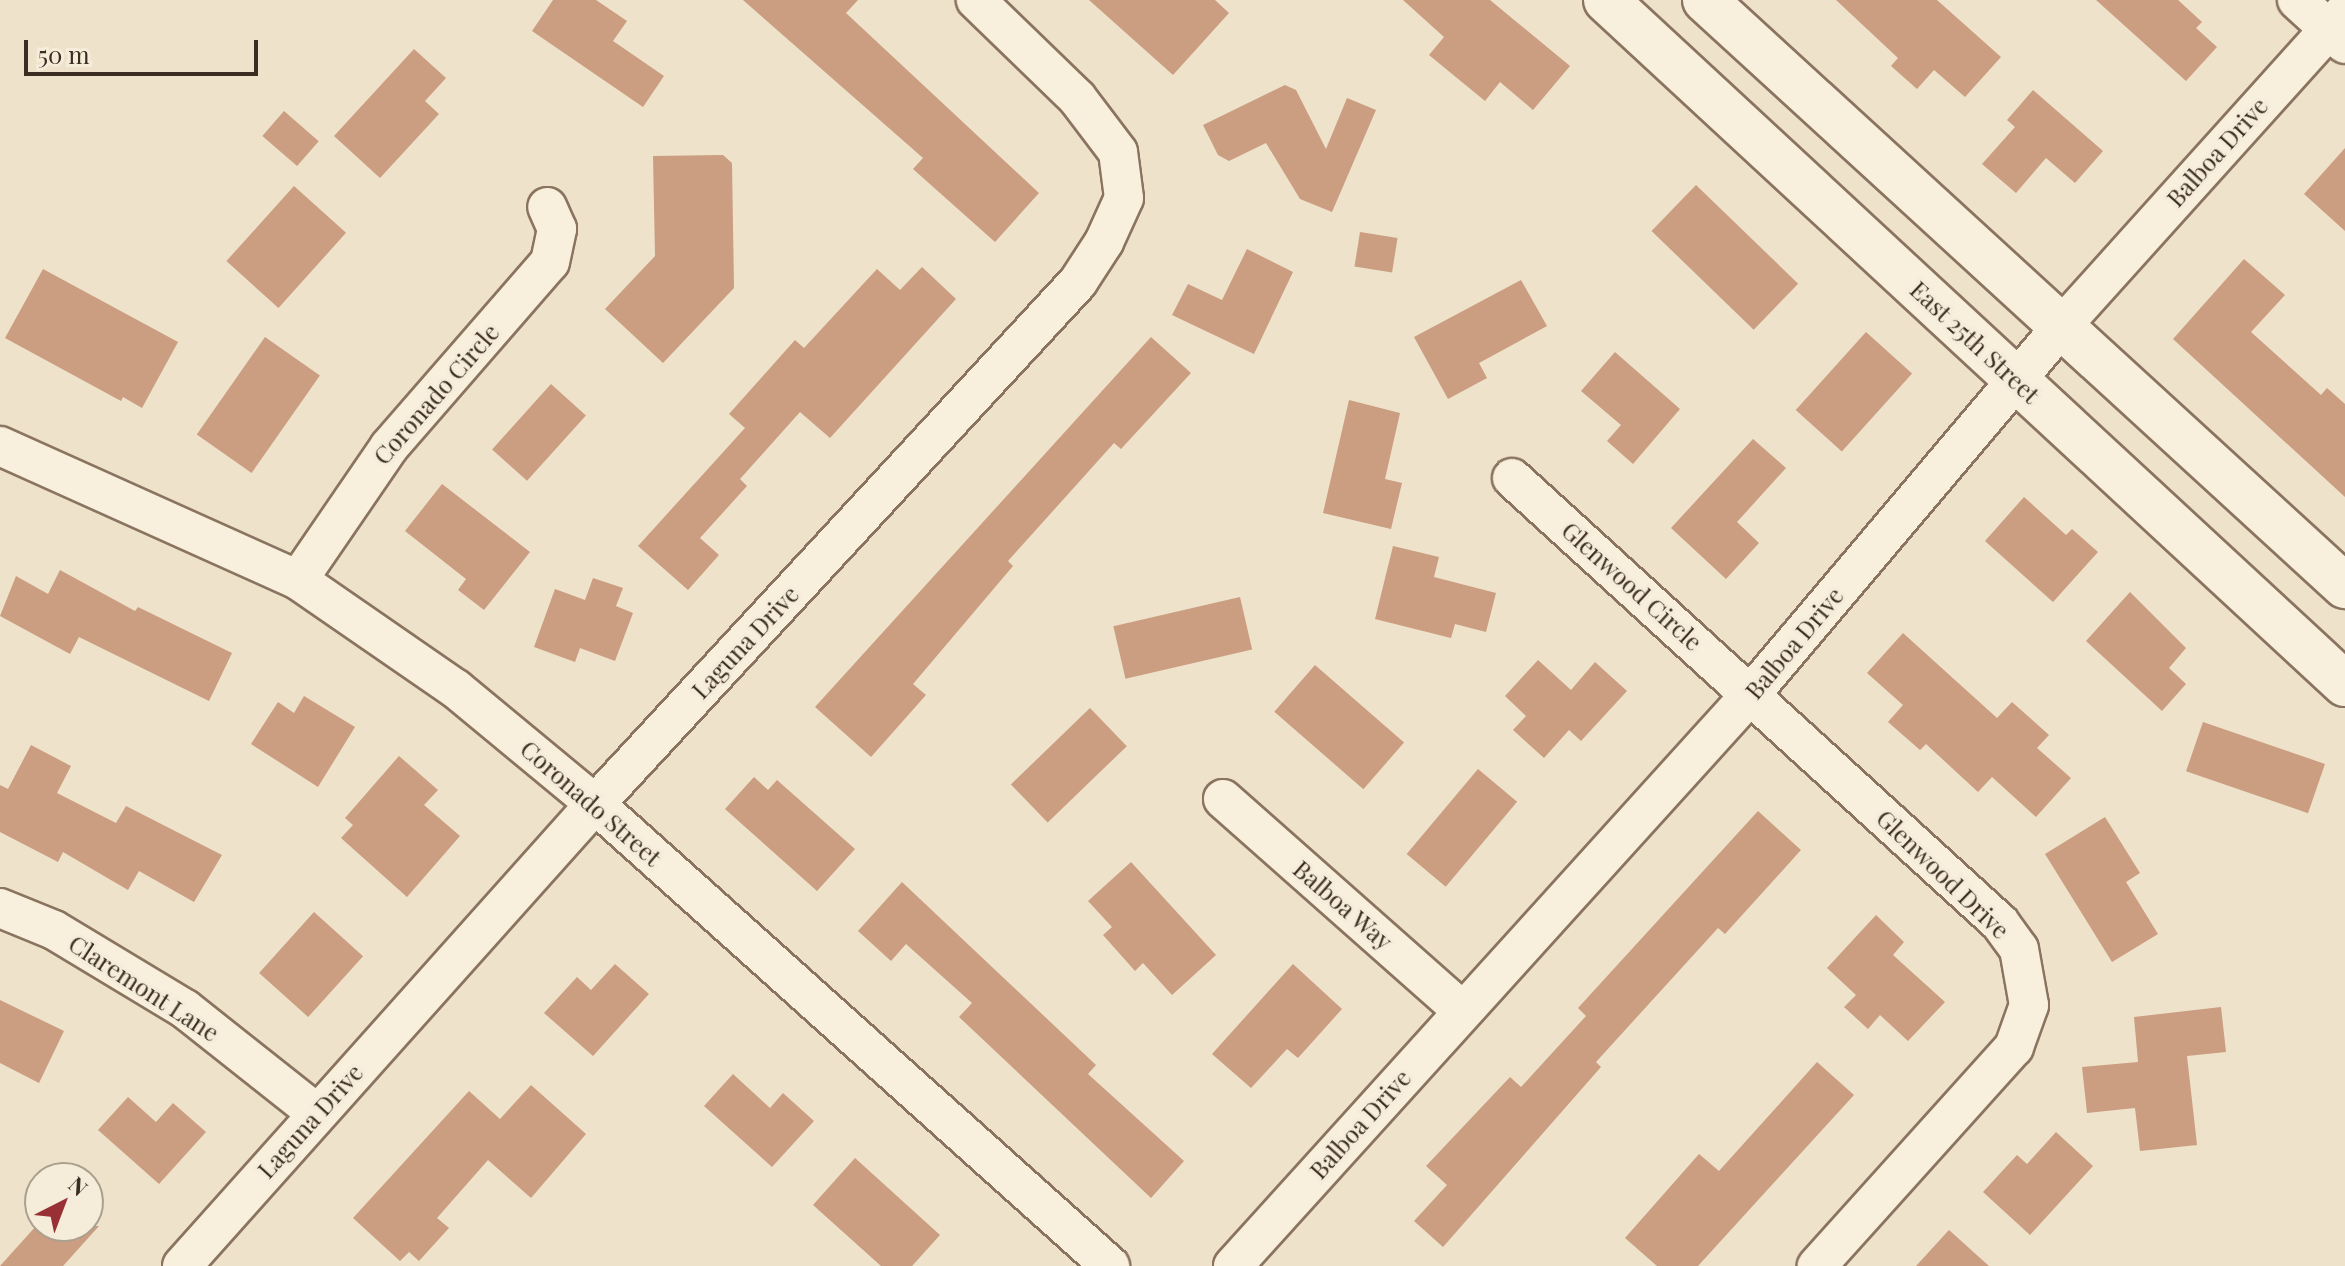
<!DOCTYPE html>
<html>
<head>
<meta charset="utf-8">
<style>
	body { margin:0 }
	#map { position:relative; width:2345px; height:1266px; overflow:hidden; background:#eee2ca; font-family:"Playfair Display",serif }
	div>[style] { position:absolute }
	.building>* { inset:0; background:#cb9d81; transform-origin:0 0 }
	.roads { filter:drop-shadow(2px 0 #8a745f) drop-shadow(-2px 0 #8a745f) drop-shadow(0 2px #8a745f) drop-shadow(0 -2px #8a745f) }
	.street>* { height:38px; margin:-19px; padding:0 19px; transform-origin:19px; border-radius:19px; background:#f8efdd }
	.secondary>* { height:44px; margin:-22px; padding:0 22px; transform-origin:22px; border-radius:22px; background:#f8efdd }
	span { translate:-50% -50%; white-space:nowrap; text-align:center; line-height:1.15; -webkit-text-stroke:6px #f5ecd9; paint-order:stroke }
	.street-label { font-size:24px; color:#3b2d21 }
	.north { position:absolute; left:24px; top:1162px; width:80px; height:80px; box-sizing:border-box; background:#f5ecd9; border:2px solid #aba08f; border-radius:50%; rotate:42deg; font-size:22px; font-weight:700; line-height:32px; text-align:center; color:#3b2d21 }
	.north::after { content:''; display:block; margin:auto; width:28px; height:36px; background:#983035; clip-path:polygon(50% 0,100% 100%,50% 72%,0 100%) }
	.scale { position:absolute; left:24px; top:40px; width:234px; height:36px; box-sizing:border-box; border:4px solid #3b2d21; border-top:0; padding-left:10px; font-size:24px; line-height:28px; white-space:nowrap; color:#3b2d21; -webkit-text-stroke:6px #f5ecd9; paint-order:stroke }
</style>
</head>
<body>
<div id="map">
	<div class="building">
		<div style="clip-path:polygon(553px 0,596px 0,627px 21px,613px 41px,664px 76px,643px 107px,532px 31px)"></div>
		<div style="clip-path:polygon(743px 0,858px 0,846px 13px,1039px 193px,995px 242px,913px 169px,923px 158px)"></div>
		<div style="clip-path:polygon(1089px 0,1215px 0,1229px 13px,1173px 75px)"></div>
		<div style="clip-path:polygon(1403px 0,1490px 0,1570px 66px,1533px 110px,1500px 82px,1485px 101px,1429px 55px,1444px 37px)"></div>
		<div style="clip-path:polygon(1836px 0,1937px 0,2001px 57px,1965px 97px,1934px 70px,1917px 89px,1891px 66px,1898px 58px)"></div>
		<div style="clip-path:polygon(2096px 0,2178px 0,2202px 22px,2196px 28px,2217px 47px,2186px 81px)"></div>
		<div style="clip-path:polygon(414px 49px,446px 78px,425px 101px,439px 114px,380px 178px,334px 136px)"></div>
		<div style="clip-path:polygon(1285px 85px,1296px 90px,1326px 149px,1347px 98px,1376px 110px,1332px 212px,1300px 199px,1266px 143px,1229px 161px,1218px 155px,1203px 125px)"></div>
		<div style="clip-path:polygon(2033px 90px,2103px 151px,2075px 183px,2046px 158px,2016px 193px,1982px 164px,2015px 127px,2007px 120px)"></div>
		<div style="left:284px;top:111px;width:46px;height:33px;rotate:41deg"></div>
		<div style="clip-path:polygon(2345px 148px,2345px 231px,2304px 194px)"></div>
		<div style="clip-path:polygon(723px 155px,732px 163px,734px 288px,663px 363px,605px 309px,655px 256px,653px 156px)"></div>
		<div style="left:1696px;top:185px;width:142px;height:64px;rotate:44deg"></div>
		<div style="left:294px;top:186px;width:70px;height:101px;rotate:42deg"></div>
		<div style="left:1360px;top:232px;width:38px;height:35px;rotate:9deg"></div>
		<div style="clip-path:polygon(1247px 249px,1293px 272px,1254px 354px,1172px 315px,1188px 284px,1222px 300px)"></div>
		<div style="clip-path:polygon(2244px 259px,2285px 295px,2251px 332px,2321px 395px,2327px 388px,2345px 404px,2345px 497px,2173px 339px)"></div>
		<div style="clip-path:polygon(922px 267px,956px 299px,830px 438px,800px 412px,740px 479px,747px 486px,700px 538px,719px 555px,688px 590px,638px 546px,745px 428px,729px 414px,795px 340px,804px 348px,877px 269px,900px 290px)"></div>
		<div style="clip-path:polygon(43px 269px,178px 342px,142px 408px,123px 397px,121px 401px,5px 338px)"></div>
		<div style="clip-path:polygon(1521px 280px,1547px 326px,1479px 363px,1487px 378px,1448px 399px,1414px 337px)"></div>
		<div style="left:1866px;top:332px;width:62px;height:105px;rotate:42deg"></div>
		<div style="left:265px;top:337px;width:67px;height:119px;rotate:35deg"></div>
		<div style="clip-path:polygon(1151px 337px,1191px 373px,1121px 449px,1114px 443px,1008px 561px,1013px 566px,913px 684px,926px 695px,871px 757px,815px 707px)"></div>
		<div style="clip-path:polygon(1615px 352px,1680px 409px,1633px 464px,1607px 441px,1621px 425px,1581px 391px)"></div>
		<div style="left:551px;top:384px;width:47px;height:88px;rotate:42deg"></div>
		<div style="clip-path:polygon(1349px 400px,1400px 413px,1385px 479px,1402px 483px,1391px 529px,1323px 513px)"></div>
		<div style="clip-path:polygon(1753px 439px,1786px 468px,1737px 522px,1759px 543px,1726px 579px,1671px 528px)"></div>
		<div style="clip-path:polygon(442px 484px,530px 552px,484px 610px,458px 590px,466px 579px,405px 531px)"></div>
		<div style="clip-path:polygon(2024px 497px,2066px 535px,2072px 529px,2098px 552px,2053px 602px,1985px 541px)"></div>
		<div style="clip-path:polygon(1393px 546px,1439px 557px,1434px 577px,1496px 593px,1486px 632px,1455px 624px,1451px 638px,1375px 619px)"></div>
		<div style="clip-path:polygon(60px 570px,135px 611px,138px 607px,232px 653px,209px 701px,79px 637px,70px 654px,0 616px,16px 576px,48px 594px)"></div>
		<div style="clip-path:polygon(593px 578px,623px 588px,616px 606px,633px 613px,615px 661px,580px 648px,575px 662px,534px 647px,555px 589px,585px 600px)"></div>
		<div style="clip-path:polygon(2130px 592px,2186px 648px,2169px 668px,2186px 684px,2162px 711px,2086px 641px)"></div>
		<div style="left:1240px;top:597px;width:54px;height:130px;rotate:77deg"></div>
		<div style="clip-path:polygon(1903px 633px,1997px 718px,2012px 702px,2049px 735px,2037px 748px,2071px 778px,2036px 817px,1992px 777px,1978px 792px,1926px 744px,1920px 750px,1888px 722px,1903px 705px,1867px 673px)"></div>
		<div style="clip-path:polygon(1538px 660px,1571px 690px,1595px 662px,1627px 691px,1581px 741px,1569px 730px,1544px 758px,1513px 730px,1526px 716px,1505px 696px)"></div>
		<div style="left:1315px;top:665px;width:118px;height:62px;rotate:41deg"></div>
		<div style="clip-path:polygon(304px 696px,355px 727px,318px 787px,251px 744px,278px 702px,294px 713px)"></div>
		<div style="left:1090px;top:708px;width:53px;height:110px;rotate:46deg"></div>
		<div style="left:2203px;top:722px;width:129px;height:52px;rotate:19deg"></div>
		<div style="clip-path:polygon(31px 745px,71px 766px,57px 793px,116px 823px,126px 806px,222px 855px,194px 902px,139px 871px,128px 890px,63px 852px,58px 862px,0 832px,0 785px,8px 789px)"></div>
		<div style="clip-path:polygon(399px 756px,438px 790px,424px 805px,460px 836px,407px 897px,341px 838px,353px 825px,345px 818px)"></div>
		<div style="left:1478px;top:769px;width:51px;height:111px;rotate:40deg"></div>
		<div style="clip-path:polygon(754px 777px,768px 790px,777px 780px,855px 849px,817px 891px,725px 809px)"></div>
		<div style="clip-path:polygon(1758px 811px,1801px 850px,1725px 934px,1718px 928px,1596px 1062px,1601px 1067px,1443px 1247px,1414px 1221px,1447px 1185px,1426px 1166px,1510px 1077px,1521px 1087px,1586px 1016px,1578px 1008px)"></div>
		<div style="clip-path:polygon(2105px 817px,2140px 873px,2126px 882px,2158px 934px,2112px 962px,2045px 854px)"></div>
		<div style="clip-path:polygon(1131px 862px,1216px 955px,1172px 995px,1143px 963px,1135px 971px,1103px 935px,1112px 927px,1088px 901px)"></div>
		<div style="clip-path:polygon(902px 882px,1096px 1065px,1088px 1074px,1184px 1161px,1151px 1198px,959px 1017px,972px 1003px,906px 944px,891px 961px,858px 931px)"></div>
		<div style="left:314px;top:912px;width:66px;height:82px;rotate:42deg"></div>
		<div style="clip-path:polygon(1876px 915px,1904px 942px,1893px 955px,1945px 1002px,1908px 1041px,1880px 1015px,1868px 1029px,1844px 1007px,1856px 995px,1827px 968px)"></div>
		<div style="clip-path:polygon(615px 964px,649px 994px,593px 1056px,544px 1013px,577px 977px,591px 990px)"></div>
		<div style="clip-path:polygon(1293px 964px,1342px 1009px,1298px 1058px,1287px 1049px,1251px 1088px,1212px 1054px)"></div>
		<div style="clip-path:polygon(0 1000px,64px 1031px,39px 1083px,0 1063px)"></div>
		<div style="clip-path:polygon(2221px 1007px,2226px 1052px,2187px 1056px,2197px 1145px,2140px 1151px,2135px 1108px,2087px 1113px,2082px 1067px,2138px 1062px,2134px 1017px)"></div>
		<div style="clip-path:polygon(1817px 1062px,1854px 1095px,1698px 1266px,1657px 1266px,1625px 1238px,1699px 1154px,1719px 1171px)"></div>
		<div style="clip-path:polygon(733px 1074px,770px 1108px,783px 1093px,814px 1121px,772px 1167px,704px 1106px)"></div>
		<div style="clip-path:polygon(531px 1085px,586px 1134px,531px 1198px,488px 1160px,437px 1218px,449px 1228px,419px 1261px,409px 1252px,400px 1261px,353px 1218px,469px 1091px,500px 1119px)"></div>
		<div style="clip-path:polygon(128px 1097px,156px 1122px,173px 1103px,206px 1132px,159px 1184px,98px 1130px)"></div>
		<div style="clip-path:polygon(2056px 1132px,2093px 1166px,2030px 1235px,1983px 1192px,2017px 1155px,2027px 1164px)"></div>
		<div style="clip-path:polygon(855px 1158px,940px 1235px,912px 1266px,881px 1266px,813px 1205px)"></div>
		<div style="clip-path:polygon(36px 1226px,99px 1226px,63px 1266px,0 1266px)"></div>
		<div style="clip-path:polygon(1949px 1230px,1989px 1266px,1916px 1266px)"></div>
	</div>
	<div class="roads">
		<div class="street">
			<div style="left:2297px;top:0;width:65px;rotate:42.5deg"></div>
			<div style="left:0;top:446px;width:327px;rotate:24.2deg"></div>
			<div style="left:298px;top:580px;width:192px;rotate:34.6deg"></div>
			<div style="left:456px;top:689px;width:180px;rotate:39.6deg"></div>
			<div style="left:595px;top:804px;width:692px;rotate:41.89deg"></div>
			<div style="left:1512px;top:478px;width:660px;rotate:42.36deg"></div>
			<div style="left:2000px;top:923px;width:32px;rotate:54deg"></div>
			<div style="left:2019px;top:949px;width:57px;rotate:79.9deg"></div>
			<div style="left:2029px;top:1005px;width:45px;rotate:109.7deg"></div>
			<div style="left:2014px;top:1047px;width:295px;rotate:132deg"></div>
			<div style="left:298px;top:580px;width:161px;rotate:-55.6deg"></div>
			<div style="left:389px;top:447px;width:245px;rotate:-49deg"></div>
			<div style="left:550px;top:262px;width:34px;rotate:-78deg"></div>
			<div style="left:557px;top:229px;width:24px;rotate:-114deg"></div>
			<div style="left:1223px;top:799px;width:320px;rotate:41.5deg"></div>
			<div style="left:0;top:908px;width:58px;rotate:22.2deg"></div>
			<div style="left:54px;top:930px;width:153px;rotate:31.1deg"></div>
			<div style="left:185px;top:1009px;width:167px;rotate:38.4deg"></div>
			<div style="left:182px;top:1266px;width:620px;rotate:-48.21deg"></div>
			<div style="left:595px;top:804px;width:711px;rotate:-47.22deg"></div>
			<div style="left:1078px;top:282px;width:48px;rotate:-57deg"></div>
			<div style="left:1104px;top:242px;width:48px;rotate:-65.6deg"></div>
			<div style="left:1124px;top:198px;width:46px;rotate:-97.4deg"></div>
			<div style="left:1118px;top:152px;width:68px;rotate:-127.2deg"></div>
			<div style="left:1077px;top:98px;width:141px;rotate:-135.9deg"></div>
			<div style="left:1233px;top:1266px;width:772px;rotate:-47.84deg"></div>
			<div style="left:1751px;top:694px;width:479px;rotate:-49.8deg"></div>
			<div style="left:2060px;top:328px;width:426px;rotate:-48deg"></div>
		</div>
		<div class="secondary">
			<div style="left:1606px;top:0;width:1007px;rotate:42.79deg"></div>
			<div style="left:1705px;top:0;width:868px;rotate:42.48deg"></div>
		</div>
	</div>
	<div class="street-label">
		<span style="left:2217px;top:152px;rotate:-48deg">Balboa Drive</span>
		<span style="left:1975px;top:342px;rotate:43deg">East 25th Street</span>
		<span style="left:436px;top:394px;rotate:-49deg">Coronado Circle</span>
		<span style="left:1632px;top:586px;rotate:42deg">Glenwood Circle</span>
		<span style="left:745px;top:642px;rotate:-47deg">Laguna Drive</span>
		<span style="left:1794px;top:643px;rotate:-50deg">Balboa Drive</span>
		<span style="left:591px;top:803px;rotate:41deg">Coronado Street</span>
		<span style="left:1943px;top:874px;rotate:44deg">Glenwood Drive</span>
		<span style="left:1343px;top:905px;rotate:41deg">Balboa Way</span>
		<span style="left:144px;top:988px;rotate:33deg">Claremont Lane</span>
		<span style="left:310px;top:1121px;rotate:-48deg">Laguna Drive</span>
		<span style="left:1360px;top:1124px;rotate:-48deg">Balboa Drive</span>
	</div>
	<div class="north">N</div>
	<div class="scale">50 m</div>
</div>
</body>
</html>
